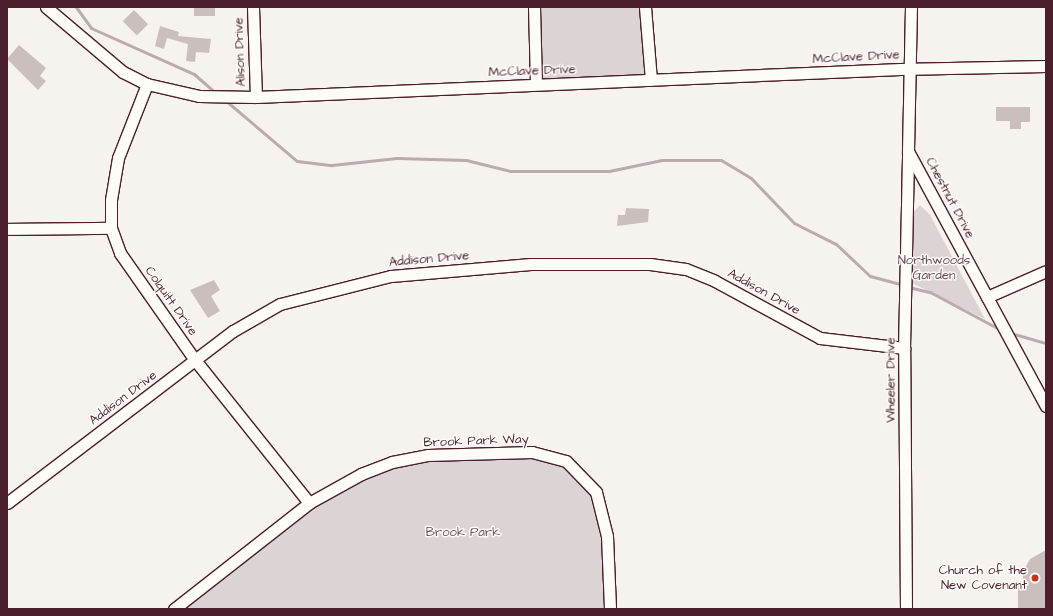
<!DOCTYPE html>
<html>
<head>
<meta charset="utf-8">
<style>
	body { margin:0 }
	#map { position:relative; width:1053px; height:616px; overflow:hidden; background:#f6f3ef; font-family:"Architects Daughter",sans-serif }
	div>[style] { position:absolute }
	.green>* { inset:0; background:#dcd4d2; transform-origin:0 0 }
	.stream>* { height:3px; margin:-1.5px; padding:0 1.5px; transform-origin:1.5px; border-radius:1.5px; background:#bbabac }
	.building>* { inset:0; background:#cbbfbe; transform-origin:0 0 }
	.roads { filter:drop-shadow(1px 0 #4a1f2b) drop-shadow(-1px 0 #4a1f2b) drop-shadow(0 1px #4a1f2b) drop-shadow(0 -1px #4a1f2b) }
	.street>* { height:11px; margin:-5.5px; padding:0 5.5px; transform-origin:5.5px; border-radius:5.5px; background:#fdfcf7 }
	.dots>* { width:11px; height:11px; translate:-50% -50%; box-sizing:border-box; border:2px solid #fdfcf7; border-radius:50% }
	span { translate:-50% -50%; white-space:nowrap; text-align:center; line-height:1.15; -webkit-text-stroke:3px #fdfcf7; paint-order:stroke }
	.street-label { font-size:13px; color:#4a1f2b }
	.park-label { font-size:13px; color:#6e4c55 }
	.poi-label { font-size:13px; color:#4a1f2b }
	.right { translate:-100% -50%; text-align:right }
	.frame { position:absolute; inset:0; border:8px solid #4a1f2b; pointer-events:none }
</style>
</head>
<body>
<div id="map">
	<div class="green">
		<div style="left:535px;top:7px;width:109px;height:77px"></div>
		<div style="clip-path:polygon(920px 205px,930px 215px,985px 319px,912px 283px,912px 214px)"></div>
		<div style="clip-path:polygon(546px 453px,586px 481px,605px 531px,609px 609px,175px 609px,267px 538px,366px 471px,428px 455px)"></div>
	</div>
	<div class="stream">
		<div style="left:76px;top:7px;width:26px;rotate:54deg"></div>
		<div style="left:91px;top:28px;width:113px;rotate:24.1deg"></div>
		<div style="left:194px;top:74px;width:29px;rotate:41deg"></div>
		<div style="left:225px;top:100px;width:94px;rotate:40.3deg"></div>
		<div style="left:297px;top:161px;width:35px;rotate:7deg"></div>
		<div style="left:332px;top:165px;width:65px;rotate:-6.1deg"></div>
		<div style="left:397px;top:158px;width:69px;rotate:1.7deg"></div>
		<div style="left:466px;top:160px;width:45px;rotate:14deg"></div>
		<div style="left:510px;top:171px;width:99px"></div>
		<div style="left:609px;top:171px;width:54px;rotate:-11.7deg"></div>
		<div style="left:662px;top:160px;width:59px"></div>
		<div style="left:721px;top:160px;width:35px;rotate:31deg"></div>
		<div style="left:751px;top:178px;width:62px;rotate:46.3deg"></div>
		<div style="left:794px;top:223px;width:47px;rotate:26.6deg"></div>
		<div style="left:836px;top:244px;width:47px;rotate:43.3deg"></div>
		<div style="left:870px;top:276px;width:34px;rotate:15deg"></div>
		<div style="left:908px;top:287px;width:23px;rotate:13deg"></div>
		<div style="left:930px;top:292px;width:81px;rotate:28.2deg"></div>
		<div style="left:1014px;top:334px;width:33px;rotate:16deg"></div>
	</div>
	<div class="building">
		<div style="left:194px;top:7px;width:21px;height:9px"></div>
		<div style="left:134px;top:10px;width:20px;height:16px;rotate:45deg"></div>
		<div style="clip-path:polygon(160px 26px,179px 32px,178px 36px,211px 39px,209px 53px,196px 52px,195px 62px,186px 61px,188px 44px,167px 38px,164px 49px,155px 46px)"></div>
		<div style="clip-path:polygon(19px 45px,46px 68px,40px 76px,46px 81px,38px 90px,7px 59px)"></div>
		<div style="clip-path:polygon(996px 107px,1030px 107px,1030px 122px,1021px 122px,1021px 129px,1010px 129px,1010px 121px,996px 121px)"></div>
		<div style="clip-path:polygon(626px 208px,649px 209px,648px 222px,617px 226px,618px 215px,625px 215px)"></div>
		<div style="clip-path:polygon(214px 280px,220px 290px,211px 296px,220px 311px,208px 318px,190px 290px)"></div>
		<div style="clip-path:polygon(1046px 550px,1046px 609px,1018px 609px,1018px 583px,1023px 583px,1023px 572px,1030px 559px)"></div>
	</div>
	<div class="roads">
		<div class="street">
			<div style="left:46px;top:7px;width:101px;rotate:40.2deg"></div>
			<div style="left:123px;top:72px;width:27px;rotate:27deg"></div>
			<div style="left:147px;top:84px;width:53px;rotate:13deg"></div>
			<div style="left:199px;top:96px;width:57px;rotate:1deg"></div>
			<div style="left:256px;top:97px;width:645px;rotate:-2.49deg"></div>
			<div style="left:900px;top:69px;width:146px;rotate:-1.2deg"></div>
			<div style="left:253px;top:7px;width:90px;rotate:88.1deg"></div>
			<div style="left:534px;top:7px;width:77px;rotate:88.5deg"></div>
			<div style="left:645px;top:7px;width:73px;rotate:85.3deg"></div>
			<div style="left:911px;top:7px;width:144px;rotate:91.2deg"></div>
			<div style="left:908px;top:151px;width:290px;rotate:61.6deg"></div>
			<div style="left:147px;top:84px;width:79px;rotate:111.4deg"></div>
			<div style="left:118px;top:158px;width:43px;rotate:99.5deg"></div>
			<div style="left:111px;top:200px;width:28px;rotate:90deg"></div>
			<div style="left:111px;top:228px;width:27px;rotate:70deg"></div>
			<div style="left:120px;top:253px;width:131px;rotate:55deg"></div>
			<div style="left:195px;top:360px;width:183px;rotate:51.4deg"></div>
			<div style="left:7px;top:229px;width:104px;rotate:-0.6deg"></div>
			<div style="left:987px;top:297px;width:64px;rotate:-23.8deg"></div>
			<div style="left:7px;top:503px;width:284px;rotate:-37.3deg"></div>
			<div style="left:233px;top:331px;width:54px;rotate:-29.9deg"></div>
			<div style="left:280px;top:304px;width:114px;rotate:-14.2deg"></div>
			<div style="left:391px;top:276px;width:140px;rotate:-4.9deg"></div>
			<div style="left:530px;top:264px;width:120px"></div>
			<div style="left:650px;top:264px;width:36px;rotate:8deg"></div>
			<div style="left:686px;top:269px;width:31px;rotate:22deg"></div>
			<div style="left:715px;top:281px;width:119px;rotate:28.5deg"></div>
			<div style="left:820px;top:338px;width:85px;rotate:6.8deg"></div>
			<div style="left:174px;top:609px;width:172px;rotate:-38.1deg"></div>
			<div style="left:309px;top:503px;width:60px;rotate:-29.1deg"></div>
			<div style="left:361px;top:474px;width:33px;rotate:-21deg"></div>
			<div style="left:392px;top:462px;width:37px;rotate:-11deg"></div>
			<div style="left:428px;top:455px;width:104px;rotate:-1.7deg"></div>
			<div style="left:532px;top:452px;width:35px;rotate:15deg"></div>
			<div style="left:566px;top:461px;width:43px;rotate:45.9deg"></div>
			<div style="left:596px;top:492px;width:45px;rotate:76deg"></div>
			<div style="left:607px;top:536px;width:73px;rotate:87.6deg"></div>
			<div style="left:906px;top:609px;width:261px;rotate:-90.4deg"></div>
			<div style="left:904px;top:348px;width:197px;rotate:-88.8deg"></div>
		</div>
	</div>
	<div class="dots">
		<div style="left:1035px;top:578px;background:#c8321e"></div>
	</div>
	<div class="street-label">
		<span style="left:240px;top:52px;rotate:-92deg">Alison Drive</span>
		<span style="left:856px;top:57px;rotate:-3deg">McClave Drive</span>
		<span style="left:532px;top:71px;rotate:-2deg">McClave Drive</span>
		<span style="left:950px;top:198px;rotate:62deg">Chestnut Drive</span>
		<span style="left:429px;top:259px;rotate:-5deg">Addison Drive</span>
		<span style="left:764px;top:292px;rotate:29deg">Addison Drive</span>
		<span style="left:171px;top:301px;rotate:55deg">Colquitt Drive</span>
		<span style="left:891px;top:380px;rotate:-90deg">Wheeler Drive</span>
		<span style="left:123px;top:398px;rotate:-37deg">Addison Drive</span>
		<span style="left:476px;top:441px;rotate:-2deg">Brook Park Way</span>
	</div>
	<div class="park-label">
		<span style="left:934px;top:268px">Northwoods<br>Garden</span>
		<span style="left:463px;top:532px">Brook Park</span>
	</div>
	<div class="poi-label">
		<span class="right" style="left:1027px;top:578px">Church of the<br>New Covenant</span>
	</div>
	<div class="frame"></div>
</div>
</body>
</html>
